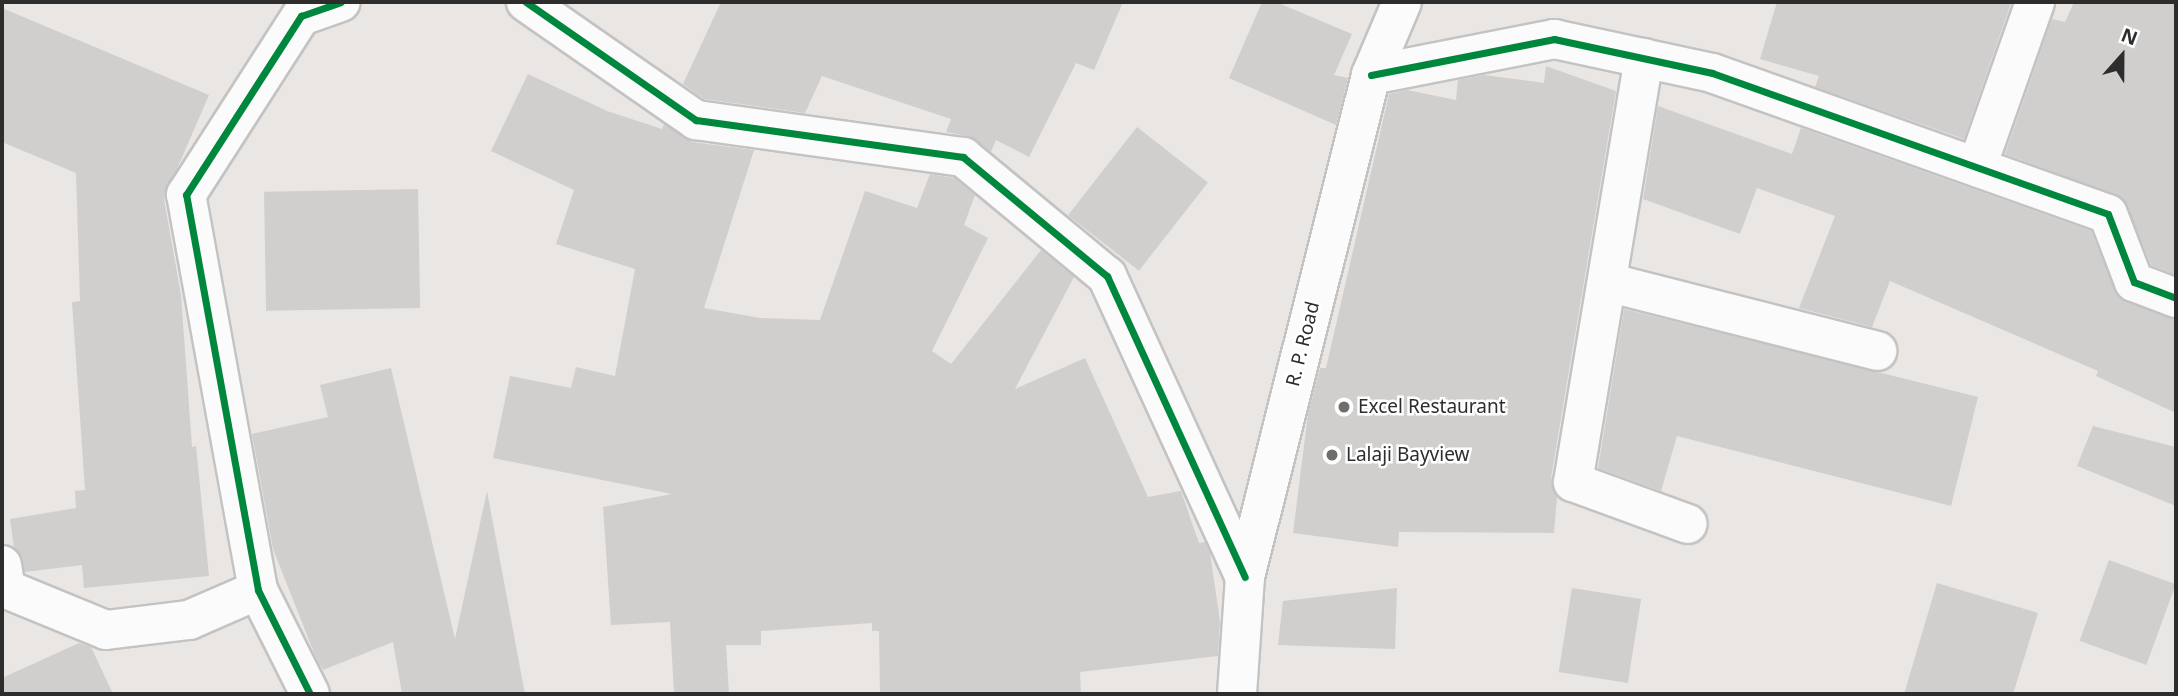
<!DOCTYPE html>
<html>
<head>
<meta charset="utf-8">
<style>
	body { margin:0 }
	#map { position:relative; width:2178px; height:696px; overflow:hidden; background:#e9e6e4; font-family:"Noto Sans",sans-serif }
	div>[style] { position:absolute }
	.building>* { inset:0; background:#d1cfcd; transform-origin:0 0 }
	.roads { filter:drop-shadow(2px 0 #c4c3c4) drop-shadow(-2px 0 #c4c3c4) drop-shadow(0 2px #c4c3c4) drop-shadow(0 -2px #c4c3c4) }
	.minor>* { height:38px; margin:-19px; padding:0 19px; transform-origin:19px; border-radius:19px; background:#fcfbfb }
	.cycleway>* { height:7px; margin:-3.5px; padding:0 3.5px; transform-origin:3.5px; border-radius:3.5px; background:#00873e }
	.dots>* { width:19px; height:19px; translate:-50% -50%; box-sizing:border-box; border:4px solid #fff; border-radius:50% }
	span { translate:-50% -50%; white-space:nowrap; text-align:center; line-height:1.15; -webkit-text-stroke:5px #fff; paint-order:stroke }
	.street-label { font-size:19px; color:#2d2d2d }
	.poi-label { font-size:19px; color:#2d2d2d }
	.left { translate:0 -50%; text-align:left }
	.frame { position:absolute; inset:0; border:4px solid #2d2d2d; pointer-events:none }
	.north { position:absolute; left:2087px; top:21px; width:70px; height:70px; -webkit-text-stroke:5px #fff; paint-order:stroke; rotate:21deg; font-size:19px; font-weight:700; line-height:28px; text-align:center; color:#2d2d2d }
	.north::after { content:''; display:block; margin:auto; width:24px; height:32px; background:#2d2d2d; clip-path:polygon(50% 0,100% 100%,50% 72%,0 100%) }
</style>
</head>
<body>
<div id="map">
	<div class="building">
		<div style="clip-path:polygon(721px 2px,1123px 2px,1094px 70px,1076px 63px,1029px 157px,996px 140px,991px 152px,967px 136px,946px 132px,951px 119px,822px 76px,805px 113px,704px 99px,683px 84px)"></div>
		<div style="clip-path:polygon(1262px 2px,1276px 2px,1352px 34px,1334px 75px,1348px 78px,1336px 125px,1229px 78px)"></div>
		<div style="clip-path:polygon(1777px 2px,2008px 2px,2011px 3px,1964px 139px,1815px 87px,1819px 76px,1760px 59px)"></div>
		<div style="clip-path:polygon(2074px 2px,2176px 2px,2176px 275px,2151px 265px,2123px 198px,2005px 154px,2052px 19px,2065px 22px)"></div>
		<div style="clip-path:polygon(2px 8px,209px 95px,164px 199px,181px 295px,192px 447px,196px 446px,209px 576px,84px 588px,82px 565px,25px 572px,14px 548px,10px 519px,76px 508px,75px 491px,85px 490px,72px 302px,80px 301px,76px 173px,2px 142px)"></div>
		<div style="clip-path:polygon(1546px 66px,1616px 91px,1551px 478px,1557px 497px,1554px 533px,1399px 532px,1398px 547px,1293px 533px,1308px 414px,1320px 368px,1326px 368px,1389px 94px,1407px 90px,1456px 100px,1458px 80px,1484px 75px,1544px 83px)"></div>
		<div style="clip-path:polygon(528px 74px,607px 111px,662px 129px,664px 124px,692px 142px,754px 150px,704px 308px,760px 318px,820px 320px,865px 191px,917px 208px,930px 174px,954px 178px,975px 195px,964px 225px,988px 238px,932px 351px,951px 364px,1041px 250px,1074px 277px,1015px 389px,1085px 358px,1148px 497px,1181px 491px,1199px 543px,1205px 542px,1210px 553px,1220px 621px,1218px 656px,1080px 672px,1081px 694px,880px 694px,879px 631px,872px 631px,872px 623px,761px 631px,761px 645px,726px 645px,729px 694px,674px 694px,670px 622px,611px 625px,603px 507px,672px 494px,493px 458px,510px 376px,571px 388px,576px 367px,615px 376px,635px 269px,556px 244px,574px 190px,491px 151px)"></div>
		<div style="clip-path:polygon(1658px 106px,1792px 154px,1801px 128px,2091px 231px,2118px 297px,2176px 319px,2176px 413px,2096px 376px,2098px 371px,1890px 281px,1872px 327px,1799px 308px,1835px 216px,1757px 188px,1740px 234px,1643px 199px)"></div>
		<div style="left:1137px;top:127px;width:90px;height:112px;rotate:38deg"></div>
		<div style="left:418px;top:189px;width:119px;height:154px;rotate:89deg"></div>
		<div style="clip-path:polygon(1624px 309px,1978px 397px,1951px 506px,1677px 436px,1661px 491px,1598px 468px)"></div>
		<div style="clip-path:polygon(391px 368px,455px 639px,487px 491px,525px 694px,402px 694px,393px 642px,323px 670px,316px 658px,273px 549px,252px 434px,328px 417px,320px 385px)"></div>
		<div style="clip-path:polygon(2093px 426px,2176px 447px,2176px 506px,2077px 466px)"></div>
		<div style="left:2109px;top:560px;width:71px;height:86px;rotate:20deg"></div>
		<div style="clip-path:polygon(1937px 583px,2038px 613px,2013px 694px,1904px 694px)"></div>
		<div style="clip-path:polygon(1397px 588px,1395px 649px,1278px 645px,1283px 601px)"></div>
		<div style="left:1572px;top:588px;width:70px;height:85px;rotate:9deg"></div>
		<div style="clip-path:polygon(79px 643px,91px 647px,113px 694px,2px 694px,2px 678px)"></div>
	</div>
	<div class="roads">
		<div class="minor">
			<div style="left:526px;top:2px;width:207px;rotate:34.8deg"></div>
			<div style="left:696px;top:120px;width:270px;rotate:7.9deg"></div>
			<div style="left:963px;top:157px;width:187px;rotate:39.6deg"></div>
			<div style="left:1107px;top:276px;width:331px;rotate:65.4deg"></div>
			<div style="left:1644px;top:58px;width:430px;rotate:99.5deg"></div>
			<div style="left:1573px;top:482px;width:122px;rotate:20.1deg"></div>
			<div style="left:1371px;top:75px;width:187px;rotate:-11.1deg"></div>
			<div style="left:1554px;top:39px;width:162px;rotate:12.1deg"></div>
			<div style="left:1712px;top:73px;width:420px;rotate:19.6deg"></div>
			<div style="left:2108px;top:214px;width:73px;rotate:69.1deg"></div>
			<div style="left:2134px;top:282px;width:45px;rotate:20.9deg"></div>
			<div style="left:1977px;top:167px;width:175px;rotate:-70.6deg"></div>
			<div style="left:1607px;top:282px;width:279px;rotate:14.3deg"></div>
			<div style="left:2px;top:565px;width:24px;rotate:81deg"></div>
			<div style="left:6px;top:589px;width:108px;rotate:22.3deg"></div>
			<div style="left:106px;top:630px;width:84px;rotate:-6.9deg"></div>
			<div style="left:189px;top:620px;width:75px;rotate:-23.5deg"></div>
			<div style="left:310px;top:694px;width:116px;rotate:-116.6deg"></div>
			<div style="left:258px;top:590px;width:402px;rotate:-100.3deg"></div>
			<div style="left:186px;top:195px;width:213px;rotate:-57.3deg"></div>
			<div style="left:301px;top:16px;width:42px;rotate:-19.3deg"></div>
			<div style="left:1237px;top:694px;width:117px;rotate:-86.1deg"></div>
			<div style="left:1245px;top:577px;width:518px;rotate:-75.91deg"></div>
			<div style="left:1371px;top:75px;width:79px;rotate:-67deg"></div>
		</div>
	</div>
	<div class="cycleway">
		<div style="left:526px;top:2px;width:207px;rotate:34.8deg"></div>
		<div style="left:696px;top:120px;width:270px;rotate:7.9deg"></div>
		<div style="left:963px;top:157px;width:187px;rotate:39.6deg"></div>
		<div style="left:1107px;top:276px;width:331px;rotate:65.4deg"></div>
		<div style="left:1371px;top:75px;width:187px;rotate:-11.1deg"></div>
		<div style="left:1554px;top:39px;width:162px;rotate:12.1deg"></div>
		<div style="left:1712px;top:73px;width:420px;rotate:19.6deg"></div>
		<div style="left:2108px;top:214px;width:73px;rotate:69.1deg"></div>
		<div style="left:2134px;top:282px;width:45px;rotate:20.9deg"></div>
		<div style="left:310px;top:694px;width:116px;rotate:-116.6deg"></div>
		<div style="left:258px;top:590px;width:402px;rotate:-100.3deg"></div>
		<div style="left:186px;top:195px;width:213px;rotate:-57.3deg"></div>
		<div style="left:301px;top:16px;width:42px;rotate:-19.3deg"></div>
	</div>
	<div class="dots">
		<div style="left:1344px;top:407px;background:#6f6e6d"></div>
		<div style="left:1332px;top:455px;background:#6f6e6d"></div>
	</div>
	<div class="street-label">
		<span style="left:1303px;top:344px;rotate:-76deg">R. P. Road</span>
	</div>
	<div class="poi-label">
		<span class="left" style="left:1358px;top:407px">Excel Restaurant</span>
		<span class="left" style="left:1346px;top:455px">Lalaji Bayview</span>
	</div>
	<div class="frame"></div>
	<div class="north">N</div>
</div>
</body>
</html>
